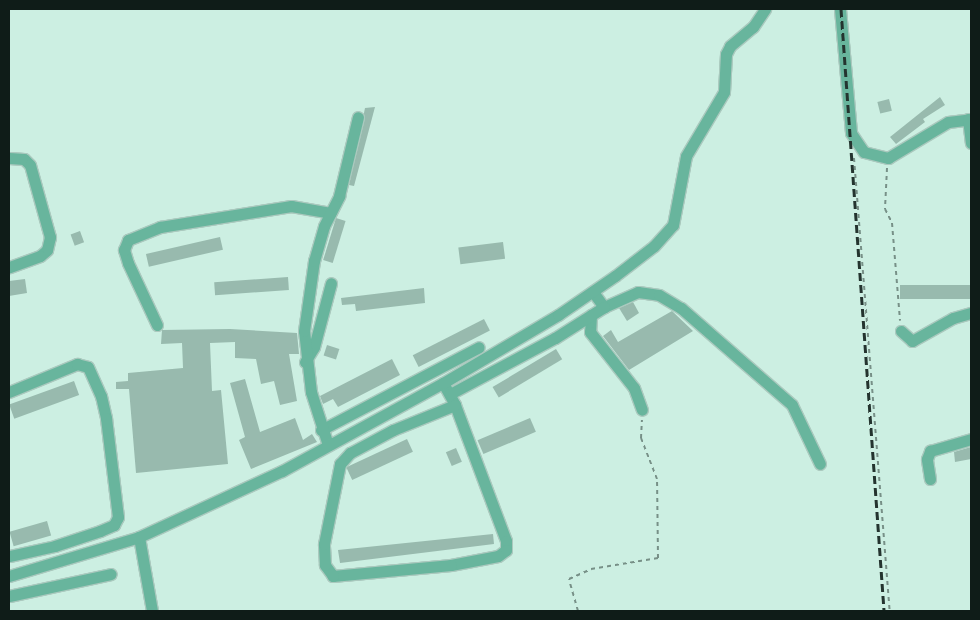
<!DOCTYPE html>
<html>
<head>
<meta charset="utf-8">
<style>
	body { margin:0 }
	#map { position:relative; width:980px; height:620px; overflow:hidden; background:#ccefe2; font-family:Roboto,sans-serif }
	div>[style] { position:absolute }
	.building>* { inset:0; background:#98baae; transform-origin:0 0 }
	.path>* { height:2px; margin-top:-1px; transform-origin:0; background:repeating-linear-gradient(90deg,#779087 0 4px,transparent 0 8px) }
	.roads { filter:drop-shadow(1px 0 #aac9be) drop-shadow(-1px 0 #aac9be) drop-shadow(0 1px #aac9be) drop-shadow(0 -1px #aac9be) }
	.minor>* { height:11px; margin:-5.5px; padding:0 5.5px; transform-origin:5.5px; border-radius:5.5px; background:#68b59d }
	.rail>* { height:3px; margin-top:-1.5px; transform-origin:0; background:repeating-linear-gradient(90deg,#24342f 0 8px,transparent 0 12px) }
	span { translate:-50% -50%; white-space:nowrap; text-align:center; line-height:1.15; -webkit-text-stroke:5px #d9fcef; paint-order:stroke }
	.frame { position:absolute; inset:0; border:10px solid #0f1c18; pointer-events:none }
</style>
</head>
<body>
<div id="map">
	<div class="building">
		<div style="clip-path:polygon(940px 97px,945px 105px,923px 119px,925px 122px,896px 144px,890px 137px)"></div>
		<div style="left:889px;top:99px;width:12px;height:12px;rotate:76deg"></div>
		<div style="clip-path:polygon(375px 107px,354px 186px,349px 185px,365px 108px)"></div>
		<div style="left:336px;top:218px;width:10px;height:44px;rotate:17deg"></div>
		<div style="left:80px;top:231px;width:12px;height:10px;rotate:70deg"></div>
		<div style="left:220px;top:237px;width:13px;height:76px;rotate:77deg"></div>
		<div style="left:503px;top:242px;width:17px;height:45px;rotate:83deg"></div>
		<div style="left:288px;top:277px;width:13px;height:74px;rotate:86deg"></div>
		<div style="clip-path:polygon(25px 279px,27px 293px,9px 296px,9px 281px)"></div>
		<div style="left:971px;top:285px;width:14px;height:71px;rotate:90deg"></div>
		<div style="clip-path:polygon(424px 288px,425px 303px,356px 311px,355px 304px,342px 305px,341px 298px)"></div>
		<div style="clip-path:polygon(633px 302px,639px 313px,627px 321px,619px 308px)"></div>
		<div style="clip-path:polygon(672px 311px,693px 331px,629px 370px,603px 336px,611px 330px,618px 342px)"></div>
		<div style="left:484px;top:319px;width:13px;height:80px;rotate:63deg"></div>
		<div style="clip-path:polygon(230px 329px,297px 333px,299px 354px,289px 354px,297px 401px,280px 405px,274px 381px,261px 384px,256px 359px,235px 358px,235px 342px,210px 343px,212px 391px,221px 390px,228px 464px,136px 473px,129px 389px,116px 389px,116px 382px,128px 381px,128px 373px,183px 368px,182px 343px,161px 344px,162px 330px)"></div>
		<div style="left:327px;top:345px;width:13px;height:11px;rotate:18deg"></div>
		<div style="left:556px;top:349px;width:12px;height:74px;rotate:59deg"></div>
		<div style="clip-path:polygon(392px 359px,400px 375px,338px 407px,333px 399px,323px 404px,320px 396px)"></div>
		<div style="clip-path:polygon(245px 379px,260px 432px,295px 418px,303px 440px,312px 434px,317px 442px,251px 469px,239px 440px,245px 437px,230px 383px)"></div>
		<div style="left:74px;top:381px;width:15px;height:69px;rotate:70deg"></div>
		<div style="left:530px;top:418px;width:15px;height:57px;rotate:67deg"></div>
		<div style="left:407px;top:439px;width:14px;height:67px;rotate:65deg"></div>
		<div style="clip-path:polygon(971px 447px,971px 459px,955px 462px,954px 452px)"></div>
		<div style="left:456px;top:448px;width:15px;height:11px;rotate:67deg"></div>
		<div style="left:47px;top:521px;width:15px;height:39px;rotate:74deg"></div>
		<div style="clip-path:polygon(493px 534px,494px 544px,340px 563px,338px 550px)"></div>
	</div>
	<div class="path">
		<div style="left:854px;top:158px;width:454px;rotate:85.5deg"></div>
		<div style="left:887px;top:168px;width:41px;rotate:92.8deg"></div>
		<div style="left:885px;top:209px;width:16px;rotate:63deg"></div>
		<div style="left:892px;top:223px;width:98px;rotate:85.3deg"></div>
		<div style="left:578px;top:611px;width:33px;rotate:-106deg"></div>
		<div style="left:569px;top:579px;width:24px;rotate:-24deg"></div>
		<div style="left:591px;top:569px;width:68px;rotate:-9.3deg"></div>
		<div style="left:658px;top:558px;width:79px;rotate:-90.7deg"></div>
		<div style="left:657px;top:479px;width:44px;rotate:-111.3deg"></div>
		<div style="left:641px;top:438px;width:18px;rotate:-87deg"></div>
	</div>
	<div class="roads">
		<div class="minor">
			<div style="left:840px;top:9px;width:124px;rotate:84.9deg"></div>
			<div style="left:851px;top:133px;width:23px;rotate:56deg"></div>
			<div style="left:864px;top:152px;width:25px;rotate:14deg"></div>
			<div style="left:888px;top:158px;width:70px;rotate:-31deg"></div>
			<div style="left:948px;top:122px;width:23px;rotate:-7deg"></div>
			<div style="left:968px;top:119px;width:24px;rotate:83deg"></div>
			<div style="left:9px;top:158px;width:15px;rotate:4deg"></div>
			<div style="left:24px;top:159px;width:8px;rotate:45deg"></div>
			<div style="left:30px;top:165px;width:75px;rotate:74.5deg"></div>
			<div style="left:50px;top:237px;width:13px;rotate:103deg"></div>
			<div style="left:47px;top:250px;width:9px;rotate:139deg"></div>
			<div style="left:40px;top:256px;width:33px;rotate:160deg"></div>
			<div style="left:593px;top:292px;width:19px;rotate:54deg"></div>
			<div style="left:604px;top:307px;width:37px;rotate:-24deg"></div>
			<div style="left:638px;top:292px;width:21px;rotate:8deg"></div>
			<div style="left:659px;top:295px;width:26px;rotate:31deg"></div>
			<div style="left:681px;top:308px;width:147px;rotate:41.1deg"></div>
			<div style="left:792px;top:405px;width:65px;rotate:64.6deg"></div>
			<div style="left:591px;top:315px;width:17px;rotate:93deg"></div>
			<div style="left:590px;top:332px;width:71px;rotate:51.8deg"></div>
			<div style="left:634px;top:388px;width:23px;rotate:70deg"></div>
			<div style="left:157px;top:325px;width:68px;rotate:-115.1deg"></div>
			<div style="left:128px;top:263px;width:14px;rotate:-107deg"></div>
			<div style="left:124px;top:250px;width:11px;rotate:-68deg"></div>
			<div style="left:128px;top:240px;width:35px;rotate:-22deg"></div>
			<div style="left:160px;top:227px;width:133px;rotate:-9.1deg"></div>
			<div style="left:291px;top:206px;width:40px;rotate:10deg"></div>
			<div style="left:901px;top:331px;width:15px;rotate:42deg"></div>
			<div style="left:912px;top:341px;width:47px;rotate:-29.3deg"></div>
			<div style="left:953px;top:318px;width:19px;rotate:-16deg"></div>
			<div style="left:305px;top:362px;width:17px;rotate:-59deg"></div>
			<div style="left:314px;top:347px;width:66px;rotate:-75.1deg"></div>
			<div style="left:443px;top:383px;width:25px;rotate:61deg"></div>
			<div style="left:455px;top:405px;width:145px;rotate:69.4deg"></div>
			<div style="left:506px;top:541px;width:9px;rotate:90deg"></div>
			<div style="left:506px;top:550px;width:10px;rotate:143deg"></div>
			<div style="left:498px;top:556px;width:48px;rotate:169.2deg"></div>
			<div style="left:451px;top:565px;width:119px;rotate:174.7deg"></div>
			<div style="left:333px;top:576px;width:14px;rotate:-126deg"></div>
			<div style="left:325px;top:565px;width:21px;rotate:-93deg"></div>
			<div style="left:324px;top:544px;width:82px;rotate:-78.7deg"></div>
			<div style="left:340px;top:464px;width:15px;rotate:-48deg"></div>
			<div style="left:350px;top:453px;width:49px;rotate:-28.1deg"></div>
			<div style="left:393px;top:430px;width:67px;rotate:-22deg"></div>
			<div style="left:9px;top:392px;width:74px;rotate:-22.4deg"></div>
			<div style="left:77px;top:364px;width:11px;rotate:15deg"></div>
			<div style="left:88px;top:367px;width:32px;rotate:66deg"></div>
			<div style="left:101px;top:396px;width:23px;rotate:77deg"></div>
			<div style="left:106px;top:418px;width:100px;rotate:83.1deg"></div>
			<div style="left:118px;top:517px;width:9px;rotate:117deg"></div>
			<div style="left:114px;top:525px;width:15px;rotate:157deg"></div>
			<div style="left:100px;top:531px;width:47px;rotate:161.6deg"></div>
			<div style="left:55px;top:546px;width:47px;rotate:167.7deg"></div>
			<div style="left:450px;top:394px;width:119px;rotate:-28.1deg"></div>
			<div style="left:555px;top:338px;width:58px;rotate:-32.3deg"></div>
			<div style="left:321px;top:430px;width:178px;rotate:-27.7deg"></div>
			<div style="left:328px;top:445px;width:56px;rotate:-107.8deg"></div>
			<div style="left:311px;top:392px;width:61px;rotate:-96.5deg"></div>
			<div style="left:304px;top:331px;width:71px;rotate:-81.9deg"></div>
			<div style="left:314px;top:261px;width:36px;rotate:-74deg"></div>
			<div style="left:324px;top:226px;width:34px;rotate:-63deg"></div>
			<div style="left:339px;top:196px;width:81px;rotate:-76.5deg"></div>
			<div style="left:930px;top:479px;width:20px;rotate:-99deg"></div>
			<div style="left:927px;top:459px;width:9px;rotate:-69deg"></div>
			<div style="left:930px;top:451px;width:43px;rotate:-16.3deg"></div>
			<div style="left:139px;top:537px;width:75px;rotate:80deg"></div>
			<div style="left:9px;top:576px;width:136px;rotate:-16.7deg"></div>
			<div style="left:139px;top:537px;width:157px;rotate:-24.8deg"></div>
			<div style="left:282px;top:471px;width:183px;rotate:-28.7deg"></div>
			<div style="left:443px;top:383px;width:134px;rotate:-30.6deg"></div>
			<div style="left:558px;top:315px;width:69px;rotate:-34.4deg"></div>
			<div style="left:615px;top:276px;width:49px;rotate:-37.6deg"></div>
			<div style="left:654px;top:246px;width:28px;rotate:-48deg"></div>
			<div style="left:673px;top:225px;width:70px;rotate:-79.3deg"></div>
			<div style="left:686px;top:156px;width:74px;rotate:-59.3deg"></div>
			<div style="left:724px;top:92px;width:38px;rotate:-87deg"></div>
			<div style="left:726px;top:54px;width:9px;rotate:-63deg"></div>
			<div style="left:730px;top:46px;width:30px;rotate:-40deg"></div>
			<div style="left:753px;top:27px;width:22px;rotate:-56deg"></div>
			<div style="left:9px;top:596px;width:104px;rotate:-12.2deg"></div>
		</div>
	</div>
	<div class="rail">
		<div style="left:841px;top:9px;width:604px;rotate:85.91deg"></div>
	</div>
	<div class="frame"></div>
</div>
</body>
</html>
